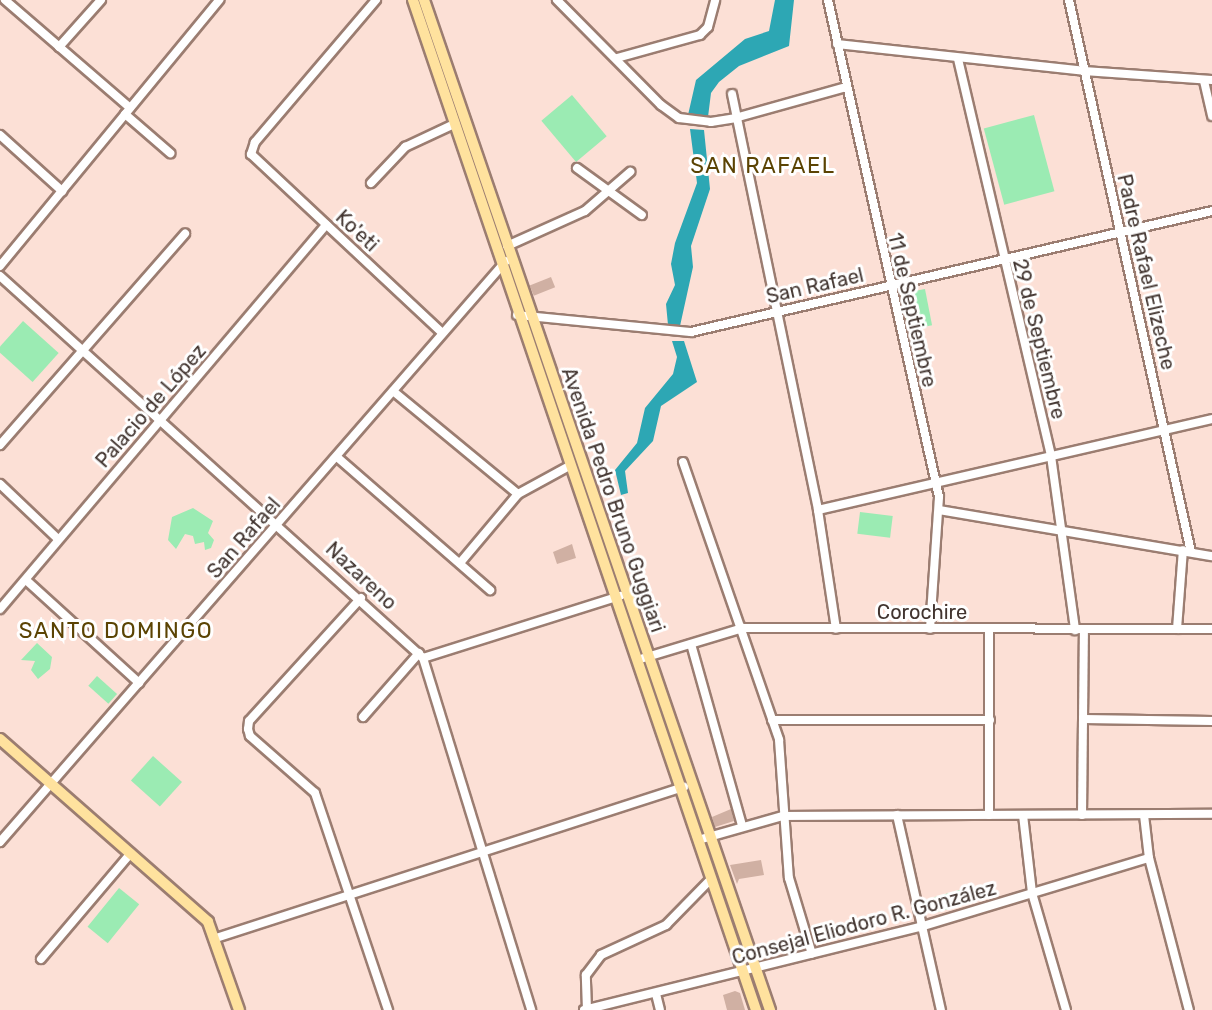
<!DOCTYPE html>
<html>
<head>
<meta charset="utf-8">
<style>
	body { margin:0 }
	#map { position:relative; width:1212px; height:1010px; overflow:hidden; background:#fce0d6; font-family:Rubik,sans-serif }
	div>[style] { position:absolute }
	.green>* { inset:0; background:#9bebb3; transform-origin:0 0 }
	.water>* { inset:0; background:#2da7b4 }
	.building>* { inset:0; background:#d0b0a3; transform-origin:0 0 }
	.roads { filter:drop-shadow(2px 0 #9b7d71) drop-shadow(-2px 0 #9b7d71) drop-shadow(0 2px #9b7d71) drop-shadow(0 -2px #9b7d71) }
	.minor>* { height:8px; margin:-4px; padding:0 4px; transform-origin:4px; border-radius:4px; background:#fff }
	.major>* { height:10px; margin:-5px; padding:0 5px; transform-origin:5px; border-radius:5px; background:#ffe29e }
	span { translate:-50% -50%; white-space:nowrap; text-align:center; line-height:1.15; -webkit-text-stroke:6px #fff; paint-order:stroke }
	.street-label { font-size:20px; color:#423530 }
	.quarter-label { font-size:22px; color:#5b4303; letter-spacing:1.5px }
</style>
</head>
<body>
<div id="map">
	<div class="green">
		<div style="left:572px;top:95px;width:54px;height:40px;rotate:50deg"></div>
		<div style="left:1034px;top:115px;width:79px;height:52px;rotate:75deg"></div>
		<div style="left:925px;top:289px;width:37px;height:24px;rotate:79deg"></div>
		<div style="left:23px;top:321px;width:48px;height:39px;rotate:42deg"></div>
		<div style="clip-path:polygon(530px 330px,619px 584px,618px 585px,616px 585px)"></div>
		<div style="clip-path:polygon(193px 508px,213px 521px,208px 533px,214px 540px,211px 548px,205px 550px,204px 542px,195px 544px,193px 536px,185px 534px,176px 549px,168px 540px,172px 517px)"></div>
		<div style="left:860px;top:512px;width:33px;height:22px;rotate:7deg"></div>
		<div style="clip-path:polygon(37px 643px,52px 657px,50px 669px,38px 679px,31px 670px,35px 661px,21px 660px)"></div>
		<div style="left:97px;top:676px;width:27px;height:13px;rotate:42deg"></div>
		<div style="left:153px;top:756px;width:39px;height:33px;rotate:42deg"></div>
		<div style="left:119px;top:888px;width:26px;height:50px;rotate:39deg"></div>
		<div style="left:963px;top:889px;width:15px;height:30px;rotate:74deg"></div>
	</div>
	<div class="water">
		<div style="clip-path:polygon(775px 0,794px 0,789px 46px,739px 66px,719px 82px,711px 93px,708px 117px,688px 115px,696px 80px,745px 39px,769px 31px)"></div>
		<div style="clip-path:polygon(690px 129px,704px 130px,710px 189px,691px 246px,693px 267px,680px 326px,668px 325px,666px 304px,675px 285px,671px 264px,675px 243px,697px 183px)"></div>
		<div style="clip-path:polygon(672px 341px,684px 341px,697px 382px,661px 406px,653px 441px,625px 471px,628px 493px,621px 495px,615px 470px,637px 443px,645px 408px,673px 374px,677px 357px)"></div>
	</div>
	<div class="building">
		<div style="left:551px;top:277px;width:11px;height:23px;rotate:68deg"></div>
		<div style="clip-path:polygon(572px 544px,576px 558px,557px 564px,553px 552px)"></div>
		<div style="clip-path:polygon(731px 809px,734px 821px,715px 827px,712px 817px)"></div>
		<div style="clip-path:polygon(761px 860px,764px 875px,739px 879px,737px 884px,730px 865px)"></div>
		<div style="clip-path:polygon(735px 991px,740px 993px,745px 1010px,727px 1010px,723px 995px)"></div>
	</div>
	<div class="roads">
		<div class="minor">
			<div style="left:5px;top:0;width:165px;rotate:40.8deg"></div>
			<div style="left:376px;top:0;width:187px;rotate:130.4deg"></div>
			<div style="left:255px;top:142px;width:13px;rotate:108deg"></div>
			<div style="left:251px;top:154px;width:260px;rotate:43.1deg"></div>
			<div style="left:557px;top:0;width:148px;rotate:45.3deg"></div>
			<div style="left:661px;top:105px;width:22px;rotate:36deg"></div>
			<div style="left:679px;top:118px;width:32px;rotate:7deg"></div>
			<div style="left:711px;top:122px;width:24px;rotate:-9deg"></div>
			<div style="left:735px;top:118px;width:115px;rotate:-15.6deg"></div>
			<div style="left:828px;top:0;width:509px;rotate:77.41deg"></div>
			<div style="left:939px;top:497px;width:132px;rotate:93.9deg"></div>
			<div style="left:1069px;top:0;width:565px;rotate:77.54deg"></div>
			<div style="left:837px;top:44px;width:248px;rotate:6.2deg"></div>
			<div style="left:1084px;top:71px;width:128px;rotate:4deg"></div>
			<div style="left:59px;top:47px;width:63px;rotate:-48.2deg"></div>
			<div style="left:617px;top:58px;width:86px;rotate:-15.5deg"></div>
			<div style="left:700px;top:35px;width:11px;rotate:-45deg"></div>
			<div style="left:708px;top:27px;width:28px;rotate:-75deg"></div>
			<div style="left:958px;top:59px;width:408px;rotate:76.8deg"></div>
			<div style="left:1051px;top:456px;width:176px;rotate:82.1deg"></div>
			<div style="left:1204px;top:81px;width:36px;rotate:77deg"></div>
			<div style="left:732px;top:94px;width:425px;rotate:78.3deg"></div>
			<div style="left:818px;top:510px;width:120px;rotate:81.4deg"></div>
			<div style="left:125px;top:114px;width:60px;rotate:40.9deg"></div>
			<div style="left:0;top:135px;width:84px;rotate:42.1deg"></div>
			<div style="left:577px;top:168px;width:80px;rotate:35.9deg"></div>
			<div style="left:371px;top:183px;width:50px;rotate:-46.6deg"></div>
			<div style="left:405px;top:147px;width:54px;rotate:-25.1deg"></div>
			<div style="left:507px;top:246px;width:85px;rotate:-24.2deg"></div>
			<div style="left:585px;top:211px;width:60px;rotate:-40.9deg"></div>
			<div style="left:0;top:266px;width:345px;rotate:-50.5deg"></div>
			<div style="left:0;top:276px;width:570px;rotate:42.08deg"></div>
			<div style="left:423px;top:658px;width:368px;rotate:72.9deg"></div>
			<div style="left:517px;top:315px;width:175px;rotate:5.6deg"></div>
			<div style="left:691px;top:332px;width:535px;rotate:-13.07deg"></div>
			<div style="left:393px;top:391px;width:162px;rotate:39.5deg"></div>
			<div style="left:0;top:445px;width:281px;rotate:-48.8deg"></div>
			<div style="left:337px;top:457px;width:203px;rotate:41deg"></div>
			<div style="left:683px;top:462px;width:294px;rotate:70.9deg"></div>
			<div style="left:779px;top:740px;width:138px;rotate:85.9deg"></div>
			<div style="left:789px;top:878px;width:79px;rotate:73.2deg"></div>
			<div style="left:0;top:484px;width:80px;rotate:43.5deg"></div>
			<div style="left:818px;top:510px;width:404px;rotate:-13deg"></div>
			<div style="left:939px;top:510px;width:277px;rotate:9.6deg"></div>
			<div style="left:460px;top:563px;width:90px;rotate:-50deg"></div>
			<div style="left:518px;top:494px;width:60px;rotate:-28.7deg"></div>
			<div style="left:26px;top:580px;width:153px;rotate:42.3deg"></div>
			<div style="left:361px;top:598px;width:166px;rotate:132.3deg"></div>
			<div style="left:249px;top:721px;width:8px;rotate:97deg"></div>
			<div style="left:248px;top:729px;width:7px;rotate:74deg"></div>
			<div style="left:250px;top:736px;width:86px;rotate:41.2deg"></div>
			<div style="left:315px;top:793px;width:229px;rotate:71.4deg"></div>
			<div style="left:0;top:609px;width:504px;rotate:-49.67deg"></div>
			<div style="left:989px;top:629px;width:186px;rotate:90deg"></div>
			<div style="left:1177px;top:629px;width:79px;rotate:-85.7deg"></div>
			<div style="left:691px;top:644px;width:189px;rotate:74.3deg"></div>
			<div style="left:423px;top:658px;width:207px;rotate:-17.5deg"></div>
			<div style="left:637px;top:660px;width:111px;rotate:-16.8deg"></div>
			<div style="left:743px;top:628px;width:469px;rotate:0.1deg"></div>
			<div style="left:363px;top:717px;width:85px;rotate:-48.8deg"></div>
			<div style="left:1084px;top:719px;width:128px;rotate:0.9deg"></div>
			<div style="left:772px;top:720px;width:218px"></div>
			<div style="left:897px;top:815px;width:200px;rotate:77.3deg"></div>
			<div style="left:1023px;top:815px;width:79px;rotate:83.4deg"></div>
			<div style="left:1032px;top:893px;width:122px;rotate:73.8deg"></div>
			<div style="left:1082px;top:815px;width:185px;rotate:-89.4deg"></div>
			<div style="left:1144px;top:815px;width:43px;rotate:83.4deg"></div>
			<div style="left:1149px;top:858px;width:157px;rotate:75.3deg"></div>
			<div style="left:698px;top:840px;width:88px;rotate:-15.8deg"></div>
			<div style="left:783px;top:816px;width:429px;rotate:-0.3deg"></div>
			<div style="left:0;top:842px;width:770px;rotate:-48.95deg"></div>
			<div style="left:216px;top:938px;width:492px;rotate:-17.9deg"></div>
			<div style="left:41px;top:959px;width:139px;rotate:-49.7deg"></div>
			<div style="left:656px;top:994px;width:16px;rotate:76deg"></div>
			<div style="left:584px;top:1010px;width:346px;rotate:-13.9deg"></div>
			<div style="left:920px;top:927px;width:239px;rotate:-16.8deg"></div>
			<div style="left:587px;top:1010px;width:35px;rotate:-92deg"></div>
			<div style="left:586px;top:975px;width:25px;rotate:-53deg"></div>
			<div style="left:601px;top:955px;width:72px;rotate:-24.8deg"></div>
			<div style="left:666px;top:925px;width:64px;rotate:-45.6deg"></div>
		</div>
		<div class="major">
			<div style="left:413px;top:0;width:1067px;rotate:71.24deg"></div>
			<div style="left:424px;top:0;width:1068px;rotate:71.09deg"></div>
			<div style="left:0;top:739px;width:277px;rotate:41.3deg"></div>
			<div style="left:208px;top:922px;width:93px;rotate:70.6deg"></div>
		</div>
	</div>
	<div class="street-label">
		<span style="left:357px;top:231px;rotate:43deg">Ko'eti</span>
		<span style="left:1146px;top:272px;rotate:77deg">Padre Rafael Elizeche</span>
		<span style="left:815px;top:286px;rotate:-13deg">San Rafael</span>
		<span style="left:912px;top:310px;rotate:77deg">11 de Septiembre</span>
		<span style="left:1039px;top:339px;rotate:76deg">29 de Septiembre</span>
		<span style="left:151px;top:406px;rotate:-49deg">Palacio de López</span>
		<span style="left:613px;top:500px;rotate:71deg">Avenida Pedro Bruno Guggiari</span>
		<span style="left:244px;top:538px;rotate:-49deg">San Rafael</span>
		<span style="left:361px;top:576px;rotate:43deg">Nazareno</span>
		<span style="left:922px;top:612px">Corochire</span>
		<span style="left:864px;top:923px;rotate:-15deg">Consejal Eliodoro R. González</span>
	</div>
	<div class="quarter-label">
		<span style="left:763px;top:166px">SAN RAFAEL</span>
		<span style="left:116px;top:631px">SANTO DOMINGO</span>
	</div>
</div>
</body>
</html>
